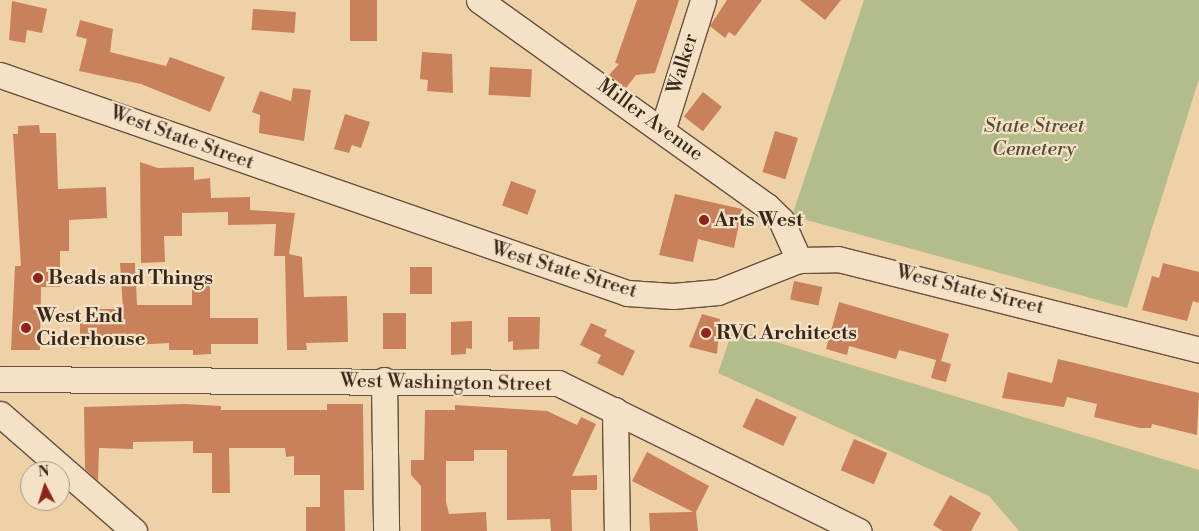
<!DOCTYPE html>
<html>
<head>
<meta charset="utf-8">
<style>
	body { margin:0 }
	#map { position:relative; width:1199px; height:531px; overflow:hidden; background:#efd1a7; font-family:"Libre Bodoni",serif }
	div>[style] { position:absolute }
	.green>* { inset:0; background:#b3bd8c }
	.building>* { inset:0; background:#c8815a; transform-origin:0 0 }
	.roads { filter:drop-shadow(1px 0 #65523e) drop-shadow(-1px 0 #65523e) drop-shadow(0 1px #65523e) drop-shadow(0 -1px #65523e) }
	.minor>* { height:25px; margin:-12.5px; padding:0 12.5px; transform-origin:12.5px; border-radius:12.5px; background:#f5e1c6 }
	.dots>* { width:14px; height:14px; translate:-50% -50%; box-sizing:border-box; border:2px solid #f5e1c6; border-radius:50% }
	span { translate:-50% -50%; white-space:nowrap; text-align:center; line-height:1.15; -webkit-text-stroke:4.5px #f5e1c6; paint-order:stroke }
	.street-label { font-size:20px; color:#37281b }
	.park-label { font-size:20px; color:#564d37; font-style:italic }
	.poi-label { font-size:20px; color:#37281b; font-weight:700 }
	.left { translate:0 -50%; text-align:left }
	.north { position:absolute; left:20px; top:461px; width:50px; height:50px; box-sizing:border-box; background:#f5e1c6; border:1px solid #a99782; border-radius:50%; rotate:355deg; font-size:14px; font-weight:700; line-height:20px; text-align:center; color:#37281b }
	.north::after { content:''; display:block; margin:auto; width:18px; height:22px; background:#8f2418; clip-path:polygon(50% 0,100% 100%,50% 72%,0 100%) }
</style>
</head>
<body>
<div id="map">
	<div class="green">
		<div style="clip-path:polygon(864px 0,1199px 0,1199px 79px,1127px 308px,792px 216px)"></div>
		<div style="clip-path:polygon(733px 329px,1199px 470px,1199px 531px,1019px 531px,989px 496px,718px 373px)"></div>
	</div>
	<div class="building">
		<div style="left:350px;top:0;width:27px;height:41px"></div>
		<div style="clip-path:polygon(637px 0,679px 0,655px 73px,636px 75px,626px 88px,609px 75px,619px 64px,615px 63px)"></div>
		<div style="clip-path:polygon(727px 0,762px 0,735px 36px,729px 32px,725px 38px,710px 26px)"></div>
		<div style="clip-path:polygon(800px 0,841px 0,825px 20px)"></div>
		<div style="clip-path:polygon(12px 1px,47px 9px,42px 33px,27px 30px,25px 43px,9px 40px)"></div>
		<div style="left:253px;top:9px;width:43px;height:21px;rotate:4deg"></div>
		<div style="clip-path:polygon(80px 20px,113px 29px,110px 52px,166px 66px,170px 57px,225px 77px,210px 112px,141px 84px,79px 71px,87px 39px,76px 36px)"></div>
		<div style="clip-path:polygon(422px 52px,452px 54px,453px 93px,427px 91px,428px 80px,420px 79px)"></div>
		<div style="left:490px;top:67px;width:42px;height:28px;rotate:3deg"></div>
		<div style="clip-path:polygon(293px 88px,311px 90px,304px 141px,259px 133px,260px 115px,252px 112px,260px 91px,291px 101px)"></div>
		<div style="left:703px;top:92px;width:24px;height:31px;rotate:38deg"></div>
		<div style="clip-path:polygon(345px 114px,370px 122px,361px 148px,352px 145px,349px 153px,334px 149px)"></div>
		<div style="clip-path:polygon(39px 125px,40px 133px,56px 133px,58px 189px,106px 187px,107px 218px,69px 220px,69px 251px,60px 251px,60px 287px,41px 287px,40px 350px,11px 350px,15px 266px,21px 266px,13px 134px,18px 134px,18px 126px)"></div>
		<div style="left:775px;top:131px;width:24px;height:43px;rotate:17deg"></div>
		<div style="clip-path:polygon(140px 162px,158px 168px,194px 167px,194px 180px,210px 178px,211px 198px,250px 197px,250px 210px,295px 213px,289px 254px,302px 257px,304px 297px,347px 296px,348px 342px,306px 343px,307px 350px,287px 350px,285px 256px,274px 256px,276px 224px,228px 225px,228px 212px,182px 213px,182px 236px,164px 236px,165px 262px,141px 263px)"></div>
		<div style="left:511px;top:181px;width:27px;height:26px;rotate:20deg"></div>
		<div style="clip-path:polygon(675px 194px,742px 209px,734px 248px,698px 239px,693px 262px,659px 255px)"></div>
		<div style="clip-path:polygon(120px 263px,135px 263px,137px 305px,192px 305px,192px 283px,210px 282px,210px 318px,258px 318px,258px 344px,211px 344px,211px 354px,193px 355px,193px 350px,169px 350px,169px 343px,80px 348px,80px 319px,93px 319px,93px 309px,123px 309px)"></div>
		<div style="clip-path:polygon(1163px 263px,1199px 272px,1199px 303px,1193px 301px,1187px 321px,1142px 310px,1152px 276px,1159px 278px)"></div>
		<div style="left:410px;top:267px;width:22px;height:27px"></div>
		<div style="left:794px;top:281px;width:29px;height:19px;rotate:12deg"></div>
		<div style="clip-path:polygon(839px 302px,949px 334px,941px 361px,951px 364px,946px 382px,931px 378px,936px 360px,899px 350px,896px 359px,849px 346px,847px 355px,826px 349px)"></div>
		<div style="left:406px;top:313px;width:36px;height:23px;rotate:90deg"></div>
		<div style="clip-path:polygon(702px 314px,720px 319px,717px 354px,689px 347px)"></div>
		<div style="clip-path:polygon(508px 317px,540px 317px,539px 349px,513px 350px,513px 341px,508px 342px)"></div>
		<div style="clip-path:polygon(472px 321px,472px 349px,466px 348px,466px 354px,451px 355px,451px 322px)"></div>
		<div style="clip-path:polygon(591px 323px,607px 330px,604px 336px,635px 351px,623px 376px,597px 363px,601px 355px,580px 345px)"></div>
		<div style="clip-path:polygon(1058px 359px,1199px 393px,1197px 435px,1152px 424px,1151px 428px,1140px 428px,1094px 417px,1097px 404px,1067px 397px,1064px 407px,1002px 398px,1008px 372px,1052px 383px)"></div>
		<div style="left:756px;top:398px;width:45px;height:32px;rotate:25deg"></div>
		<div style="clip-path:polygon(184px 404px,221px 406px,221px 410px,327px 410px,327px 404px,363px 404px,364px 490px,344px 490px,345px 531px,306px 531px,306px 507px,320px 507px,320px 475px,294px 475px,294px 456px,286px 457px,285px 448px,229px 448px,230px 493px,212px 493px,212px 453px,193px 453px,193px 441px,133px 442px,133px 449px,99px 448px,98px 481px,85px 469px,84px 407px)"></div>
		<div style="clip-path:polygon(455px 405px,547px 411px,577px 425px,581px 417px,596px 424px,572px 476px,597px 475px,597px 490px,571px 490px,572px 531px,551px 531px,550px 519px,507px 520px,507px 450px,474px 450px,474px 461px,446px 461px,446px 502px,449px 514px,486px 512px,487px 531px,421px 531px,421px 486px,411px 475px,411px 460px,424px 460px,425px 410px,455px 410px)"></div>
		<div style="left:854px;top:439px;width:36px;height:34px;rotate:23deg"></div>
		<div style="clip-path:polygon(647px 452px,709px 486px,696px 512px,698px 531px,650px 531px,649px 513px,693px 512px,632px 481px)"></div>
		<div style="clip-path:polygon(950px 495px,981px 513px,971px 531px,943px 531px,933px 525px)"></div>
	</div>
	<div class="roads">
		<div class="minor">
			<div style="left:479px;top:0;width:354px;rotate:35.6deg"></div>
			<div style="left:767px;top:206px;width:20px;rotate:45deg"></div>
			<div style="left:781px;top:220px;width:44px;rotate:65.8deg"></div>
			<div style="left:0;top:75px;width:664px;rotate:19.17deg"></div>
			<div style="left:627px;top:293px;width:46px;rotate:3.7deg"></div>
			<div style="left:673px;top:296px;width:45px;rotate:-5.1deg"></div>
			<div style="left:718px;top:292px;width:87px;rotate:-21.6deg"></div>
			<div style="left:799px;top:260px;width:39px;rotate:-1deg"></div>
			<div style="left:838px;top:259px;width:372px;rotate:14.1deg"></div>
			<div style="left:663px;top:128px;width:134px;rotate:-72.6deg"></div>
			<div style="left:0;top:379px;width:558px;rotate:0.41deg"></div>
			<div style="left:558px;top:383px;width:335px;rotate:26.2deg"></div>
			<div style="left:384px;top:380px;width:151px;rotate:89.2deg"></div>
			<div style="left:615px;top:410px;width:121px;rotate:89.1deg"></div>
			<div style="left:0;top:414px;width:178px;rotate:41.1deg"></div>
		</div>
	</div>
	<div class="dots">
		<div style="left:704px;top:220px;background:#8f2418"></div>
		<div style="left:38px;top:278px;background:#8f2418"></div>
		<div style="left:26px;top:328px;background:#8f2418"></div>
		<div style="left:706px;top:333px;background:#8f2418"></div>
	</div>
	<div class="street-label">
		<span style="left:683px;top:64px;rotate:-73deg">Walker</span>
		<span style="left:650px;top:120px;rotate:36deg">Miller Avenue</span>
		<span style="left:182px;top:138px;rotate:20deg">West State Street</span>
		<span style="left:564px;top:270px;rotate:17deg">West State Street</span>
		<span style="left:970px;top:290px;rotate:14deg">West State Street</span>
		<span style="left:446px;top:383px;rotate:1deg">West Washington Street</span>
	</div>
	<div class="park-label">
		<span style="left:1034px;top:138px">State Street<br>Cemetery</span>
	</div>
	<div class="poi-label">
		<span class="left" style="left:714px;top:220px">Arts West</span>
		<span class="left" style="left:48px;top:278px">Beads and Things</span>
		<span class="left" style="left:36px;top:328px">West End<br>Ciderhouse</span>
		<span class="left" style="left:716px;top:333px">RVC Architects</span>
	</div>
	<div class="north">N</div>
</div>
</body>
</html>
